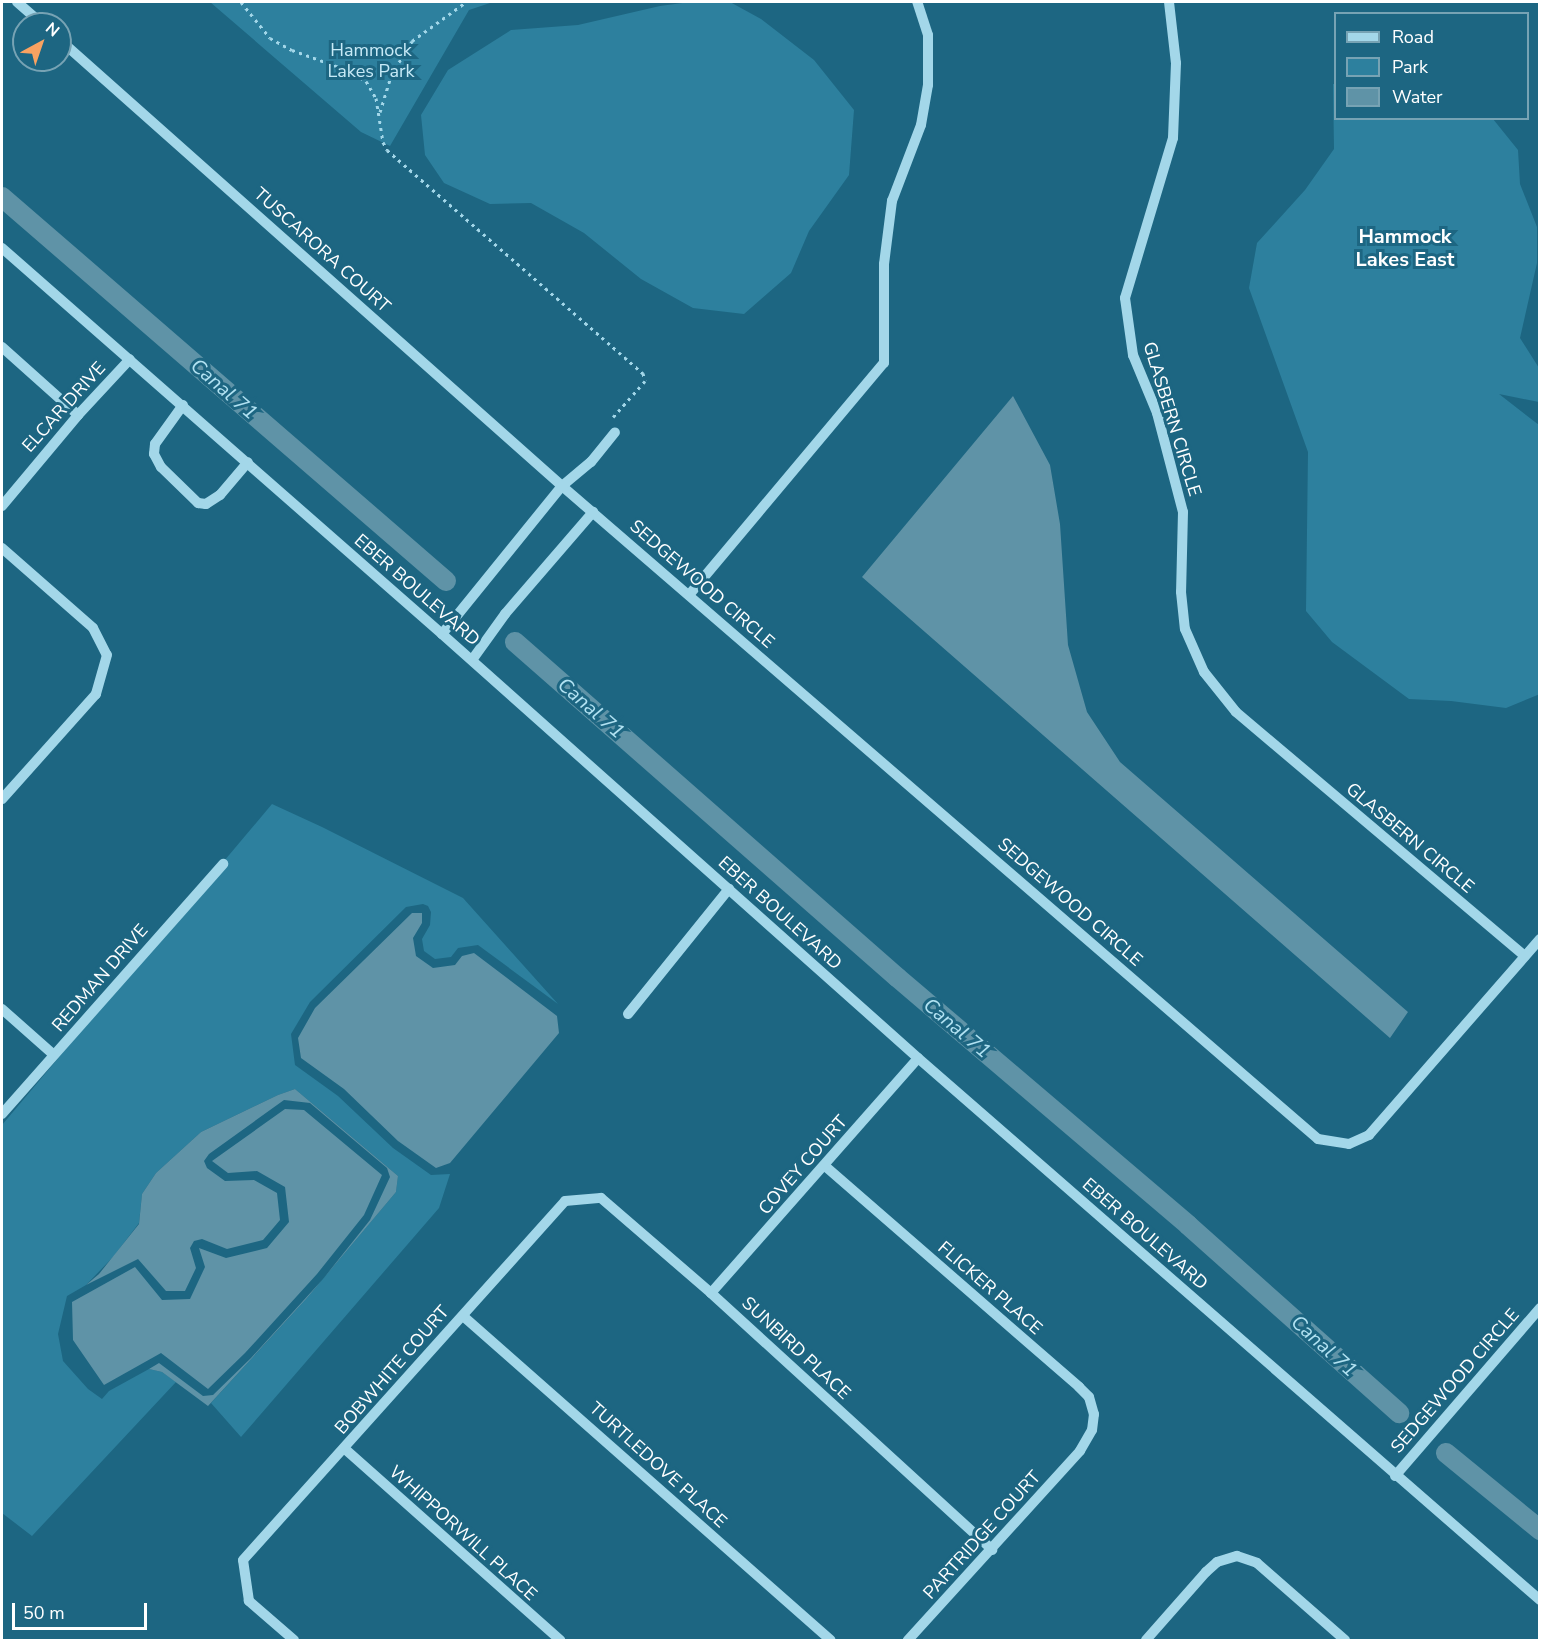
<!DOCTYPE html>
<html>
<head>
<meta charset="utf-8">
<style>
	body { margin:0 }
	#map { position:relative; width:1541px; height:1642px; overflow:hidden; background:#1d6682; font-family:"Nunito Sans",sans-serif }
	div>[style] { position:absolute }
	.green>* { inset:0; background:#2d809e }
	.water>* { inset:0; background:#5f93a7 }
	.canal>* { height:20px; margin:-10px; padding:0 10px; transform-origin:10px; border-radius:10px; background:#5f93a7 }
	.path>* { height:3px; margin-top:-1.5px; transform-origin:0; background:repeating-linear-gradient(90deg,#a3d7e9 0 3px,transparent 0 7.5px) }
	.minor>* { height:10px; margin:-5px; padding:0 5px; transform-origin:5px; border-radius:5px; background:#a3d7e9 }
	span { translate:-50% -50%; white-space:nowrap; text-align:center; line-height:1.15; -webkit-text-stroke:6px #1d6682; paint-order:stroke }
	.park-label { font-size:18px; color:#c7eaf7 }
	.street-label { font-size:18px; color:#fff }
	.neighbourhood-label { font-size:20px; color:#fff; font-weight:700 }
	.water-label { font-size:20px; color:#b2e2f2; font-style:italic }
	.frame { position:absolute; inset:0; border:3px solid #fff; pointer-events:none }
	.legend { position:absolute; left:1334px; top:12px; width:195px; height:108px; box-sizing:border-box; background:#1d6682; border:2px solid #77a3b4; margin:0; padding:8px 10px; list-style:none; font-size:18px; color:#fff }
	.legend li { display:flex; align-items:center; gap:12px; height:30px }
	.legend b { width:30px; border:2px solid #77a3b4 }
	.north { position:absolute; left:12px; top:12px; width:60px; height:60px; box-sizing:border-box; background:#1d6682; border:2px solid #77a3b4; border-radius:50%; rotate:40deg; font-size:16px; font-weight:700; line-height:24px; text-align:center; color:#fff }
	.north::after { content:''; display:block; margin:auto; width:21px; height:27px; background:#f9a261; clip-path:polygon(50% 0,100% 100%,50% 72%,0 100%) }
	.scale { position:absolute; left:12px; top:1603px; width:135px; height:27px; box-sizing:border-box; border:3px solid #fff; border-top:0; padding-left:8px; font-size:18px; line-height:21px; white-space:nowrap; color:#fff; -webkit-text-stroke:4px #1d6682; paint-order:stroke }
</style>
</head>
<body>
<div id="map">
	<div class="green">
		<div style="clip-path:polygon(210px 2px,493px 2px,469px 10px,390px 146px,361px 132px)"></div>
		<div style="clip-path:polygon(690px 2px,730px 2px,761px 19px,814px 60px,854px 110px,849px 175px,809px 231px,791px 273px,744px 314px,693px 308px,641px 279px,584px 233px,531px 203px,490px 204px,444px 183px,425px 155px,421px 115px,448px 70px,511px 30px,578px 25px,660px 6px)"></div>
		<div style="clip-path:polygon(1333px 84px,1335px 84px,1336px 118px,1493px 119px,1518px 150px,1520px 184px,1537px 227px,1537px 263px,1520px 338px,1539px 368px,1539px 402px,1499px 394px,1539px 425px,1540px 694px,1506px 708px,1451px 701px,1409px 699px,1332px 642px,1306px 611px,1308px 452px,1249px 288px,1257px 243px,1305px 190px,1334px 149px)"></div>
		<div style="clip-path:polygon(272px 804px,322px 827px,463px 898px,558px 1004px,478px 945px,458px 948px,451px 957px,435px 959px,424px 951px,422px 939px,430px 925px,431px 912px,428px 906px,423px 904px,406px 907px,310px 1002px,291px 1034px,295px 1065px,338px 1096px,393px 1148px,431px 1175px,450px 1174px,439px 1208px,241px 1437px,211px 1403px,307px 1298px,396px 1192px,398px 1176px,295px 1089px,278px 1095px,201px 1132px,156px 1173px,142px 1194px,139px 1223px,113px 1257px,86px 1285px,67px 1296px,58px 1334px,63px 1361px,88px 1389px,102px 1399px,109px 1391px,149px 1369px,162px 1372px,176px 1382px,32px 1536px,2px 1513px,2px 1125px)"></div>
	</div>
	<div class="water">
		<div style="clip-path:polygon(1013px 396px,1050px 465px,1060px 524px,1068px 645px,1087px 712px,1120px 762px,1408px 1012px,1390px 1038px,862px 577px)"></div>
		<div style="clip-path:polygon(412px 913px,422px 913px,422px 923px,413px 938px,416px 956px,433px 968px,455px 965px,462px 956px,474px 953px,557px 1016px,559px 1033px,450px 1163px,436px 1168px,398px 1141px,344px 1089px,301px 1058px,298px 1038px,315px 1008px)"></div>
		<div style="clip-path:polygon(295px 1089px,398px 1176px,396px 1192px,307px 1298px,208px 1406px,162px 1372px,149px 1369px,159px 1363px,203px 1396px,213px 1395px,251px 1358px,323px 1279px,370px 1220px,390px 1177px,387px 1168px,310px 1103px,284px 1100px,209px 1154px,204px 1161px,207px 1168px,225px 1181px,254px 1180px,277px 1193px,280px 1220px,263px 1240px,227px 1249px,202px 1239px,194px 1241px,190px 1248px,196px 1268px,185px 1291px,166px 1291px,138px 1259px,86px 1285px,99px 1274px,139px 1224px,142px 1194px,156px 1173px,201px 1132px,278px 1095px)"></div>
		<div style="clip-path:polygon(285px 1109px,304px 1110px,382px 1175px,364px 1215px,317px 1274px,245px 1353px,208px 1389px,161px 1353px,104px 1385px,73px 1340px,72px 1302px,135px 1267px,162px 1300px,190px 1299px,205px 1267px,199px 1248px,226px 1258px,267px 1248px,289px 1222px,285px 1187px,257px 1171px,228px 1173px,212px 1161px)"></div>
	</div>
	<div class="canal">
		<div style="left:2px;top:197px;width:587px;rotate:40.86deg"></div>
		<div style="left:515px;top:642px;width:509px;rotate:41.26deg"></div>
		<div style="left:898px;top:978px;width:381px;rotate:40.4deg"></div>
		<div style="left:1188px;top:1225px;width:283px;rotate:41.7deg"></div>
		<div style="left:1446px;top:1453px;width:122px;rotate:39.3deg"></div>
	</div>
	<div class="path">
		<div style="left:241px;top:2px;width:46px;rotate:51.1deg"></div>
		<div style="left:270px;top:38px;width:25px;rotate:29deg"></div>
		<div style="left:292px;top:50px;width:59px;rotate:20deg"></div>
		<div style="left:347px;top:70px;width:22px;rotate:30deg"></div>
		<div style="left:366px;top:81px;width:20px;rotate:60deg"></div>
		<div style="left:376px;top:98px;width:45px;rotate:81deg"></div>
		<div style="left:383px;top:142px;width:9px;rotate:63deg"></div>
		<div style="left:387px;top:150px;width:340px;rotate:41.1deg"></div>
		<div style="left:643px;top:373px;width:8px;rotate:76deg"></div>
		<div style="left:645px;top:381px;width:48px;rotate:131.6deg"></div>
		<div style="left:380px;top:112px;width:39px;rotate:-73deg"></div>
		<div style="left:391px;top:75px;width:40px;rotate:-58deg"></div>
		<div style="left:412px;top:41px;width:67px;rotate:-35.8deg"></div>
	</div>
	<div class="minor">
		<div style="left:17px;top:2px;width:33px;rotate:41deg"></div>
		<div style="left:1169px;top:2px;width:61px;rotate:83.5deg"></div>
		<div style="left:1176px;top:63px;width:75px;rotate:92.3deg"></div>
		<div style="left:1173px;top:138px;width:167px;rotate:106.7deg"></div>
		<div style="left:1125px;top:298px;width:58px;rotate:82deg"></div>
		<div style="left:1133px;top:355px;width:63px;rotate:67.5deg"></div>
		<div style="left:1157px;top:413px;width:102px;rotate:75.3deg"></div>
		<div style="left:1183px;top:512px;width:80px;rotate:91.4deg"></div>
		<div style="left:1181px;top:592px;width:37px;rotate:84deg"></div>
		<div style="left:1185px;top:629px;width:47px;rotate:66.2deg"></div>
		<div style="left:1204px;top:672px;width:51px;rotate:51.3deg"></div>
		<div style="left:1236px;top:712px;width:378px;rotate:40.2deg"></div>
		<div style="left:60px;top:40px;width:672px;rotate:41.62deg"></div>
		<div style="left:562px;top:486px;width:999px;rotate:40.82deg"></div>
		<div style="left:1318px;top:1139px;width:31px;rotate:9deg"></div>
		<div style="left:1349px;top:1144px;width:22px;rotate:-24deg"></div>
		<div style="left:1369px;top:1135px;width:260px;rotate:-48.9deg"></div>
		<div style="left:2px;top:248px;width:585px;rotate:41.26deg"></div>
		<div style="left:442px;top:634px;width:637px;rotate:41.69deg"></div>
		<div style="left:918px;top:1058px;width:825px;rotate:41.07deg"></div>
		<div style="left:2px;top:347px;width:102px;rotate:41.8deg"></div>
		<div style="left:183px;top:405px;width:48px;rotate:125.7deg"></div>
		<div style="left:155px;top:444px;width:10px;rotate:96deg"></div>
		<div style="left:154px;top:454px;width:15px;rotate:62deg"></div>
		<div style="left:161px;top:467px;width:52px;rotate:44.2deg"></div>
		<div style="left:198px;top:503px;width:8px;rotate:7deg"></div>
		<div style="left:206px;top:504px;width:17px;rotate:-33deg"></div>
		<div style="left:220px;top:495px;width:43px;rotate:-49.7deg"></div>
		<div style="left:2px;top:506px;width:119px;rotate:-50.1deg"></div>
		<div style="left:78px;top:415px;width:76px;rotate:-47.1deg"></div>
		<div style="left:2px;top:548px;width:121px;rotate:41.3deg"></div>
		<div style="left:93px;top:628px;width:30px;rotate:63deg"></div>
		<div style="left:107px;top:655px;width:41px;rotate:105.8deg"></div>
		<div style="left:96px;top:694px;width:141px;rotate:131.8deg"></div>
		<div style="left:689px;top:595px;width:303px;rotate:-50deg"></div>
		<div style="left:884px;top:363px;width:99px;rotate:-90deg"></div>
		<div style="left:884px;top:264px;width:64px;rotate:-82.8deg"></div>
		<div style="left:892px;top:201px;width:81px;rotate:-69.1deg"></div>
		<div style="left:921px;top:125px;width:41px;rotate:-80.1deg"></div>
		<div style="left:928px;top:85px;width:50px;rotate:-90deg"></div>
		<div style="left:928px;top:35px;width:35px;rotate:-108deg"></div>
		<div style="left:442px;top:634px;width:191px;rotate:-51deg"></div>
		<div style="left:562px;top:486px;width:38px;rotate:-40deg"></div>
		<div style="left:591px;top:462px;width:38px;rotate:-51deg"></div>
		<div style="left:472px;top:660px;width:57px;rotate:-54.3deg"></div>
		<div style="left:505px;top:614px;width:135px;rotate:-49.2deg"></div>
		<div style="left:2px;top:1009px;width:69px;rotate:41.5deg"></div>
		<div style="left:628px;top:1014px;width:161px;rotate:-51.1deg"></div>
		<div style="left:2px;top:1114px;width:334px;rotate:-48.5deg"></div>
		<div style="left:825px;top:1166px;width:337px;rotate:41deg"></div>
		<div style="left:1079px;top:1387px;width:14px;rotate:45deg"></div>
		<div style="left:1089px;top:1397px;width:18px;rotate:74deg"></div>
		<div style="left:1094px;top:1414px;width:16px;rotate:97deg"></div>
		<div style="left:1092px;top:1430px;width:24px;rotate:120deg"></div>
		<div style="left:1080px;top:1451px;width:256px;rotate:132.3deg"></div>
		<div style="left:711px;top:1293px;width:313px;rotate:-48.6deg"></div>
		<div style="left:463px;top:1316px;width:490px;rotate:41.4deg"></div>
		<div style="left:345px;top:1449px;width:288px;rotate:41.6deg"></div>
		<div style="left:1395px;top:1476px;width:222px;rotate:-49.2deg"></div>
		<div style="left:294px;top:1640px;width:60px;rotate:-139.1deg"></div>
		<div style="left:249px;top:1601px;width:41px;rotate:-98.3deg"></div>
		<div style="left:243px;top:1560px;width:482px;rotate:-48.1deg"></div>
		<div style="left:565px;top:1201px;width:36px;rotate:-5deg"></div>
		<div style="left:601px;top:1198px;width:145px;rotate:40.8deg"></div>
		<div style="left:711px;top:1293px;width:381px;rotate:42.4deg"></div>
		<div style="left:1146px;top:1640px;width:91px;rotate:-48.6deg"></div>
		<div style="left:1206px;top:1572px;width:15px;rotate:-42deg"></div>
		<div style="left:1217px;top:1562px;width:21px;rotate:-17deg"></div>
		<div style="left:1237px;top:1556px;width:21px;rotate:19deg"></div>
		<div style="left:1257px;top:1563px;width:117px;rotate:41.2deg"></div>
	</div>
	<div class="park-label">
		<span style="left:371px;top:61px">Hammock<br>Lakes Park</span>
	</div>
	<div class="street-label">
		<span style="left:322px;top:250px;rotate:42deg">TUSCARORA COURT</span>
		<span style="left:64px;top:407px;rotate:-48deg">ELCAR DRIVE</span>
		<span style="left:1172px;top:419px;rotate:73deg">GLASBERN CIRCLE</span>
		<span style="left:702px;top:584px;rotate:41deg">SEDGEWOOD CIRCLE</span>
		<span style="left:417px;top:590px;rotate:41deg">EBER BOULEVARD</span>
		<span style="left:1410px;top:838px;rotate:40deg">GLASBERN CIRCLE</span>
		<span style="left:1070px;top:902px;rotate:41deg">SEDGEWOOD CIRCLE</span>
		<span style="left:780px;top:913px;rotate:42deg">EBER BOULEVARD</span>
		<span style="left:100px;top:978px;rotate:-49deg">REDMAN DRIVE</span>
		<span style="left:803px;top:1165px;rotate:-49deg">COVEY COURT</span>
		<span style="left:1145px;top:1234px;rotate:41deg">EBER BOULEVARD</span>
		<span style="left:990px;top:1288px;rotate:41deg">FLICKER PLACE</span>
		<span style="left:796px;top:1348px;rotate:43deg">SUNBIRD PLACE</span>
		<span style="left:392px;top:1370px;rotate:-49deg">BOBWHITE COURT</span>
		<span style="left:1455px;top:1381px;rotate:-49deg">SEDGEWOOD CIRCLE</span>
		<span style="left:658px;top:1465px;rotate:42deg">TURTLEDOVE PLACE</span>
		<span style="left:463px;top:1533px;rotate:42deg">WHIPPORWILL PLACE</span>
		<span style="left:982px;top:1535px;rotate:-48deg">PARTRIDGE COURT</span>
	</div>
	<div class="neighbourhood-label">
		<span style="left:1405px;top:248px">Hammock<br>Lakes East</span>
	</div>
	<div class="water-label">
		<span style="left:224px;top:389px;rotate:41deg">Canal 71</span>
		<span style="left:591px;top:708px;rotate:41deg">Canal 71</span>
		<span style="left:957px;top:1028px;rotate:40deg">Canal 71</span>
		<span style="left:1324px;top:1346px;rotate:42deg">Canal 71</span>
	</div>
	<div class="frame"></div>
	<ul class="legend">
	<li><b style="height:8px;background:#a3d7e9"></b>Road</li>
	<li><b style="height:16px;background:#2d809e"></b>Park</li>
	<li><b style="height:16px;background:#5f93a7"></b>Water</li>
	</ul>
	<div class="north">N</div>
	<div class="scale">50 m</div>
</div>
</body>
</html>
